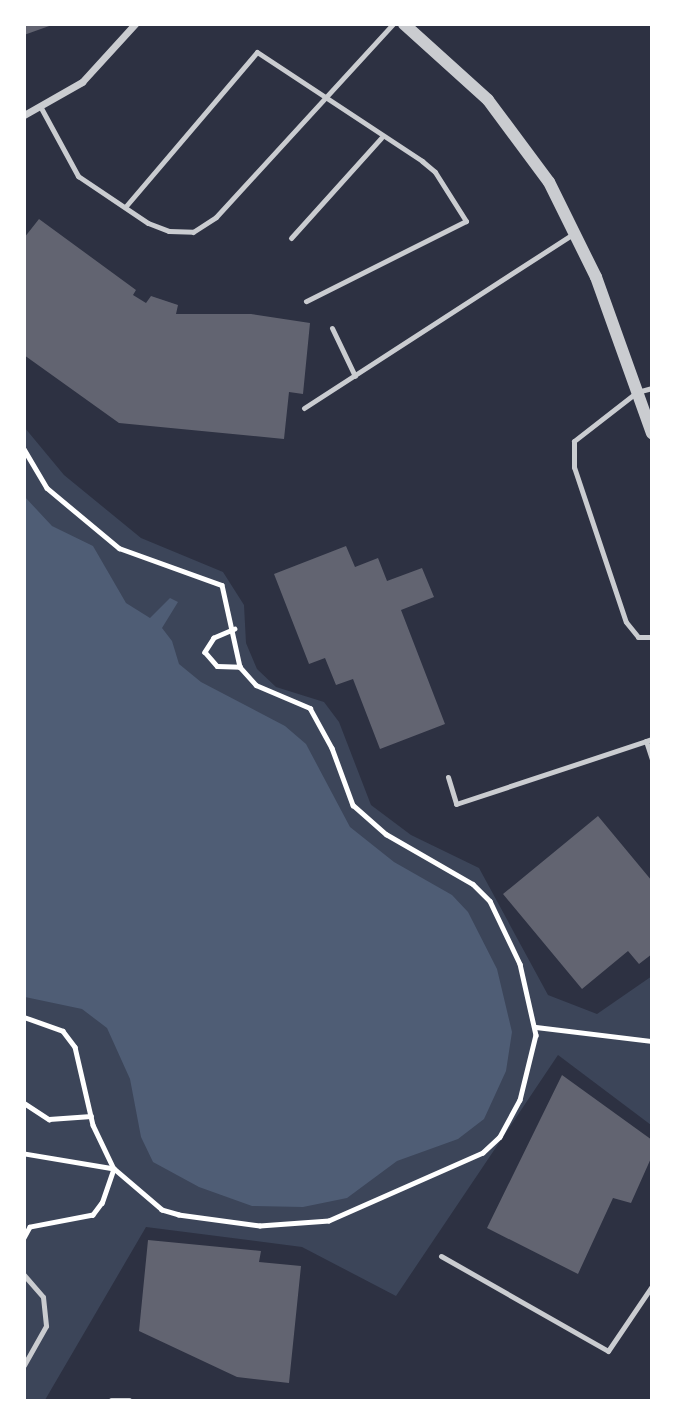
<!DOCTYPE html>
<html>
<head>
<meta charset="utf-8">
<style>
	body { margin:0 }
	#map { position:relative; width:676px; height:1425px; overflow:hidden; background:#2d3142; font-family:"Nunito Sans",sans-serif }
	div>[style] { position:absolute }
	.green>* { inset:0; background:#3c4559 }
	.water>* { inset:0; background:#4f5d75 }
	.building>* { inset:0; background:#626471 }
	.path>* { height:4.5px; margin:-2.25px; padding:0 2.25px; transform-origin:2.25px; border-radius:2.25px; background:#fff }
	.service>* { height:5px; margin:-2.5px; padding:0 2.5px; transform-origin:2.5px; border-radius:2.5px; background:#caccd0 }
	.minor>* { height:7px; margin:-3.5px; padding:0 3.5px; transform-origin:3.5px; border-radius:3.5px; background:#caccd0 }
	.tertiary>* { height:12px; margin:-6px; padding:0 6px; transform-origin:6px; border-radius:6px; background:#caccd0 }
	span { translate:-50% -50%; white-space:nowrap; text-align:center; line-height:1.15; -webkit-text-stroke:7px #fff; paint-order:stroke }
	.frame { position:absolute; inset:0; border:26px solid #fff; pointer-events:none }
</style>
</head>
<body>
<div id="map">
	<div class="green">
		<div style="clip-path:polygon(25px 428px,64px 475px,141px 538px,223px 572px,244px 605px,246px 643px,257px 669px,276px 687px,324px 702px,339px 722px,371px 805px,411px 835px,479px 868px,548px 995px,597px 1014px,652px 976px,651px 1125px,558px 1055px,396px 1296px,302px 1247px,146px 1227px,45px 1400px,25px 1400px)"></div>
	</div>
	<div class="water">
		<div style="clip-path:polygon(24px 496px,52px 526px,93px 546px,126px 603px,150px 618px,170px 598px,178px 602px,162px 628px,172px 641px,179px 664px,201px 682px,285px 726px,306px 744px,350px 827px,394px 862px,452px 895px,468px 912px,497px 969px,512px 1032px,506px 1071px,484px 1119px,458px 1139px,397px 1161px,347px 1198px,303px 1207px,252px 1206px,199px 1187px,153px 1162px,141px 1137px,130px 1079px,107px 1028px,82px 1009px,25px 997px)"></div>
	</div>
	<div class="building">
		<div style="clip-path:polygon(24px 24px,52px 24px,52px 25px,24px 35px)"></div>
		<div style="clip-path:polygon(39px 219px,136px 290px,133px 295px,146px 303px,151px 296px,178px 305px,176px 314px,251px 314px,310px 323px,303px 394px,289px 392px,284px 439px,119px 423px,24px 355px,24px 238px)"></div>
		<div style="clip-path:polygon(346px 546px,355px 567px,378px 558px,387px 581px,422px 568px,434px 597px,401px 610px,445px 724px,380px 749px,353px 679px,336px 685px,325px 658px,309px 664px,274px 574px)"></div>
		<div style="clip-path:polygon(598px 816px,652px 881px,652px 954px,639px 964px,628px 951px,582px 989px,503px 894px)"></div>
		<div style="clip-path:polygon(562px 1075px,652px 1140px,652px 1156px,631px 1203px,613px 1198px,578px 1274px,487px 1228px)"></div>
		<div style="clip-path:polygon(148px 1240px,261px 1251px,259px 1262px,301px 1266px,289px 1383px,237px 1377px,139px 1331px)"></div>
	</div>
	<div class="path">
		<div style="left:24px;top:449px;width:45px;rotate:59.5deg"></div>
		<div style="left:47px;top:488px;width:94px;rotate:39.8deg"></div>
		<div style="left:119px;top:548px;width:109px;rotate:19.8deg"></div>
		<div style="left:222px;top:585px;width:84px;rotate:77.6deg"></div>
		<div style="left:240px;top:667px;width:24px;rotate:48deg"></div>
		<div style="left:256px;top:685px;width:59px;rotate:23.1deg"></div>
		<div style="left:310px;top:708px;width:46px;rotate:61.2deg"></div>
		<div style="left:332px;top:748px;width:61px;rotate:69.8deg"></div>
		<div style="left:353px;top:805px;width:44px;rotate:41.3deg"></div>
		<div style="left:386px;top:834px;width:100px;rotate:29.9deg"></div>
		<div style="left:473px;top:884px;width:24px;rotate:45deg"></div>
		<div style="left:490px;top:901px;width:70px;rotate:64.5deg"></div>
		<div style="left:520px;top:964px;width:73px;rotate:77.3deg"></div>
		<div style="left:536px;top:1035px;width:67px;rotate:103.8deg"></div>
		<div style="left:520px;top:1100px;width:42px;rotate:118.4deg"></div>
		<div style="left:500px;top:1137px;width:23px;rotate:137deg"></div>
		<div style="left:483px;top:1153px;width:168px;rotate:156.2deg"></div>
		<div style="left:329px;top:1221px;width:69px;rotate:175.9deg"></div>
		<div style="left:260px;top:1226px;width:82px;rotate:-172.3deg"></div>
		<div style="left:179px;top:1215px;width:18px;rotate:-164deg"></div>
		<div style="left:162px;top:1210px;width:63px;rotate:-139.5deg"></div>
		<div style="left:114px;top:1169px;width:91px;rotate:-170.5deg"></div>
		<div style="left:235px;top:629px;width:23px;rotate:157deg"></div>
		<div style="left:214px;top:638px;width:17px;rotate:123deg"></div>
		<div style="left:205px;top:652px;width:18px;rotate:49deg"></div>
		<div style="left:217px;top:666px;width:23px;rotate:2deg"></div>
		<div style="left:24px;top:1017px;width:41px;rotate:19.7deg"></div>
		<div style="left:63px;top:1031px;width:20px;rotate:53deg"></div>
		<div style="left:75px;top:1047px;width:80px;rotate:77deg"></div>
		<div style="left:93px;top:1125px;width:49px;rotate:64.5deg"></div>
		<div style="left:114px;top:1169px;width:36px;rotate:109deg"></div>
		<div style="left:102px;top:1203px;width:15px;rotate:127deg"></div>
		<div style="left:93px;top:1215px;width:64px;rotate:169.2deg"></div>
		<div style="left:30px;top:1227px;width:13px;rotate:119deg"></div>
		<div style="left:536px;top:1027px;width:117px;rotate:6.9deg"></div>
		<div style="left:24px;top:1103px;width:30px;rotate:33deg"></div>
		<div style="left:49px;top:1119px;width:42px;rotate:-4.1deg"></div>
	</div>
	<div class="service">
		<div style="left:40px;top:106px;width:80px;rotate:61.5deg"></div>
		<div style="left:78px;top:176px;width:84px;rotate:33.9deg"></div>
		<div style="left:148px;top:223px;width:22px;rotate:21deg"></div>
		<div style="left:169px;top:231px;width:24px;rotate:2deg"></div>
		<div style="left:193px;top:232px;width:27px;rotate:-33deg"></div>
		<div style="left:216px;top:217px;width:262px;rotate:-47.5deg"></div>
		<div style="left:126px;top:206px;width:202px;rotate:-49.6deg"></div>
		<div style="left:257px;top:52px;width:198px;rotate:33.4deg"></div>
		<div style="left:422px;top:161px;width:17px;rotate:40deg"></div>
		<div style="left:435px;top:172px;width:58px;rotate:57.7deg"></div>
		<div style="left:466px;top:221px;width:179px;rotate:153.4deg"></div>
		<div style="left:291px;top:238px;width:135px;rotate:-48deg"></div>
		<div style="left:332px;top:328px;width:53px;rotate:64.4deg"></div>
		<div style="left:652px;top:388px;width:16px;rotate:165deg"></div>
		<div style="left:637px;top:392px;width:80px;rotate:142.1deg"></div>
		<div style="left:574px;top:441px;width:26px;rotate:90deg"></div>
		<div style="left:574px;top:467px;width:163px;rotate:71.5deg"></div>
		<div style="left:626px;top:622px;width:19px;rotate:51deg"></div>
		<div style="left:638px;top:637px;width:14px"></div>
		<div style="left:304px;top:408px;width:322px;rotate:-32.9deg"></div>
		<div style="left:652px;top:739px;width:6px;rotate:162deg"></div>
		<div style="left:646px;top:741px;width:19px;rotate:72deg"></div>
		<div style="left:448px;top:777px;width:28px;rotate:73deg"></div>
		<div style="left:456px;top:804px;width:200px;rotate:-18.3deg"></div>
		<div style="left:441px;top:1256px;width:192px;rotate:29.6deg"></div>
		<div style="left:608px;top:1351px;width:78px;rotate:-55.9deg"></div>
		<div style="left:24px;top:1275px;width:29px;rotate:49deg"></div>
		<div style="left:43px;top:1297px;width:29px;rotate:84deg"></div>
		<div style="left:46px;top:1326px;width:45px;rotate:119.4deg"></div>
		<div style="left:111px;top:1400px;width:18px"></div>
	</div>
	<div class="minor">
		<div style="left:24px;top:115px;width:67px;rotate:-29.6deg"></div>
		<div style="left:82px;top:82px;width:79px;rotate:-47.6deg"></div>
	</div>
	<div class="tertiary">
		<div style="left:404px;top:24px;width:113px;rotate:42.1deg"></div>
		<div style="left:488px;top:100px;width:102px;rotate:53.4deg"></div>
		<div style="left:549px;top:182px;width:106px;rotate:63.7deg"></div>
		<div style="left:596px;top:277px;width:166px;rotate:70.3deg"></div>
	</div>
	<div class="frame"></div>
</div>
</body>
</html>
